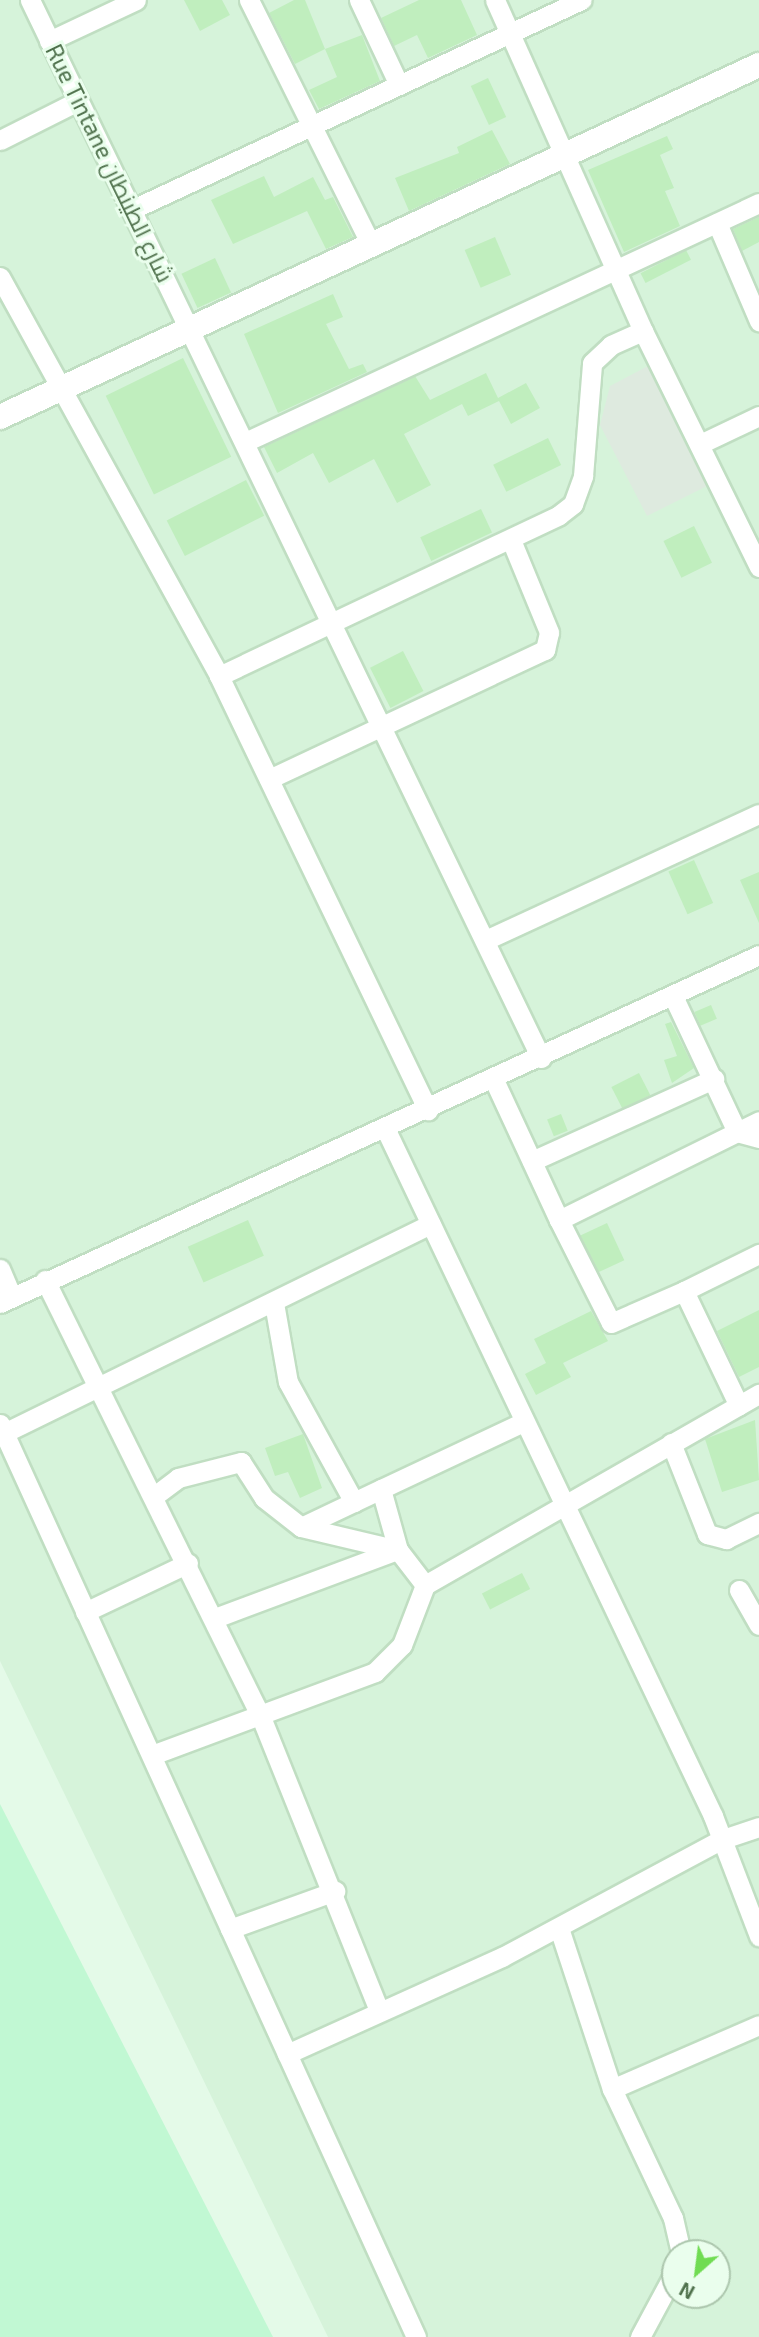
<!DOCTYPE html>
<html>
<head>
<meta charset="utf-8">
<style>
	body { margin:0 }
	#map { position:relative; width:759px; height:2337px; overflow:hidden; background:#e4fae8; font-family:"Exo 2",Cairo,sans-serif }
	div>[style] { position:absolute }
	.residential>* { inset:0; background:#d6f3da }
	.industrial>* { inset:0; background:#deeadf }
	.sand>* { inset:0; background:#c1f8d3 }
	.building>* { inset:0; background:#c0eebe; transform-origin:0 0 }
	.roads { filter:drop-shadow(2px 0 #c0dec2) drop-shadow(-2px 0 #c0dec2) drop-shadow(0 2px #c0dec2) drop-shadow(0 -2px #c0dec2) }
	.minor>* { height:19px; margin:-9.5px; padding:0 9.5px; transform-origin:9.5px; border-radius:9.5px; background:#fff }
	.tertiary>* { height:24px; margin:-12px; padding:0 12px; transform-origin:12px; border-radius:12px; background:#fff }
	span { translate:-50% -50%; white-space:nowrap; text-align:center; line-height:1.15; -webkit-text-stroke:6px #eafeed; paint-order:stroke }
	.street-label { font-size:23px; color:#4f714c }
	.north { position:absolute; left:661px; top:2239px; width:70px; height:70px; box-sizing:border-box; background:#eafeed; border:2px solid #acc6ad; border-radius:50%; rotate:208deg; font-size:19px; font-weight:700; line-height:28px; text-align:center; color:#4f714c }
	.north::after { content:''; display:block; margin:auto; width:24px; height:32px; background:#70dc52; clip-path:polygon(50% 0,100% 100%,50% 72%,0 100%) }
</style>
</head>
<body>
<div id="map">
	<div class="residential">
		<div style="clip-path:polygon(evenodd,0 0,759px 0,759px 2337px,328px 2337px,0 1661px,0 0,675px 2253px,717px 2253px,717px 2295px,675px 2295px,675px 2253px)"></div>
	</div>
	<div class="industrial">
		<div style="clip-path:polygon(648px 366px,707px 486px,647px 516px,600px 425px,610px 386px)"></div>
	</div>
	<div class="sand">
		<div style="clip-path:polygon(0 1804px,273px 2337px,0 2337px)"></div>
	</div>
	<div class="building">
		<div style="clip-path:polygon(184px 0,222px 0,230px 15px,200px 31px)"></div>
		<div style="clip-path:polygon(294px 0,305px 0,325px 49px,295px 64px,269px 13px)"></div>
		<div style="clip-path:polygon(419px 0,461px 0,477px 35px,428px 58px,417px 35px,394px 46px,381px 18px)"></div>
		<div style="clip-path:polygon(362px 35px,380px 81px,319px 109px,309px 90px,337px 77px,325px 49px)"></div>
		<div style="left:488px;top:78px;width:43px;height:19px;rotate:65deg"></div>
		<div style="clip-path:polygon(492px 130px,510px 164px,409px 211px,395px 178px,459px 153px,457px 147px)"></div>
		<div style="clip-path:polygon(667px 136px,673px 149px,660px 155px,674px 188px,665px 191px,680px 226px,624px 252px,588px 170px)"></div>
		<div style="clip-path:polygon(264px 176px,274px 197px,313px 177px,325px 200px,333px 197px,353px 237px,326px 249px,307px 211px,233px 244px,211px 200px)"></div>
		<div style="clip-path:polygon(759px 217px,759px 242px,742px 251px,733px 229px)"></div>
		<div style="left:495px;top:237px;width:41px;height:33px;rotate:67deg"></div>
		<div style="left:686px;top:250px;width:11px;height:51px;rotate:63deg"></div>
		<div style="left:215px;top:258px;width:38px;height:37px;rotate:65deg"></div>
		<div style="clip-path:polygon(333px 294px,343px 317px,326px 324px,349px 369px,363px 364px,367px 372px,278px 413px,244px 334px)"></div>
		<div style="left:183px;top:358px;width:110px;height:86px;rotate:64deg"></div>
		<div style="clip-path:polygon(486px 373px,498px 398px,526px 383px,540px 408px,511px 424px,499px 401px,468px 416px,462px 404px,404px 434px,431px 485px,397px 503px,374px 459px,329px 483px,313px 453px,277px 473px,264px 447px,415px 376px,430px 400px)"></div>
		<div style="left:548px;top:438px;width:30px;height:61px;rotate:64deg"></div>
		<div style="left:246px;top:480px;width:40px;height:89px;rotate:63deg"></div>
		<div style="left:481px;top:509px;width:26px;height:67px;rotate:65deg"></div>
		<div style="left:694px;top:526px;width:41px;height:34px;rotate:64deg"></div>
		<div style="left:403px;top:651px;width:45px;height:37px;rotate:63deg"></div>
		<div style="left:694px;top:860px;width:47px;height:28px;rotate:66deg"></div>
		<div style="clip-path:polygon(759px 872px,759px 923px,740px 880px)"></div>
		<div style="left:711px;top:1005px;width:15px;height:18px;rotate:67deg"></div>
		<div style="clip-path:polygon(671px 1022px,694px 1068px,672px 1083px,664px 1060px,677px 1056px,665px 1024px)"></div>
		<div style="left:639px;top:1073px;width:25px;height:31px;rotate:63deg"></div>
		<div style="left:561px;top:1114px;width:18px;height:15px;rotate:68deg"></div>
		<div style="left:248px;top:1220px;width:39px;height:66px;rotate:66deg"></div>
		<div style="left:607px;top:1223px;width:41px;height:30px;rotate:65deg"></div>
		<div style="clip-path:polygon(759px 1310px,759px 1367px,739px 1377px,717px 1331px)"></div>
		<div style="clip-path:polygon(591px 1311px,608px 1341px,563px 1363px,571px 1377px,536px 1395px,525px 1374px,546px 1363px,534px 1339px)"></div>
		<div style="clip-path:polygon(755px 1420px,759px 1480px,722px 1492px,705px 1439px)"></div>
		<div style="clip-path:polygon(303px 1434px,322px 1488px,300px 1498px,288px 1472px,275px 1476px,265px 1448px)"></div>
		<div style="left:522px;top:1573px;width:18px;height:45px;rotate:63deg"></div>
	</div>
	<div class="roads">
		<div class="minor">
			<div style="left:30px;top:0;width:1175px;rotate:64.22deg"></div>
			<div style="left:249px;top:0;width:271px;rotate:63.5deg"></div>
			<div style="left:359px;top:0;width:94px;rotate:64.8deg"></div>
			<div style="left:495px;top:0;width:363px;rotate:65.9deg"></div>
			<div style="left:643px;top:331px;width:263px;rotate:63.8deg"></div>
			<div style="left:49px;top:41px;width:96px;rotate:-25.2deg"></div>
			<div style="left:0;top:140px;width:87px;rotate:-26.6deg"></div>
			<div style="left:133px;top:209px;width:495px;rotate:-25deg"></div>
			<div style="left:717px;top:223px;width:107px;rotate:66.8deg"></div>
			<div style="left:0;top:277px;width:455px;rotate:61.2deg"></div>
			<div style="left:219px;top:676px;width:482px;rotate:64.3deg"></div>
			<div style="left:245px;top:442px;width:567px;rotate:-24.94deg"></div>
			<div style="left:700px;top:444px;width:65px;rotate:-25.4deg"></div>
			<div style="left:219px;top:676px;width:376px;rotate:-25.3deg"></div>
			<div style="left:559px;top:515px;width:18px;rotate:-38deg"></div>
			<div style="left:573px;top:504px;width:30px;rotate:-70deg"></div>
			<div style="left:583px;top:476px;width:113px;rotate:-85.4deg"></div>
			<div style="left:592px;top:363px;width:26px;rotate:-43deg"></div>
			<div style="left:611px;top:345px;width:35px;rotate:-24deg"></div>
			<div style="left:269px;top:779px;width:305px;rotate:-25.1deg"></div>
			<div style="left:545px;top:650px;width:18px;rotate:-77deg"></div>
			<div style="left:549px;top:632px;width:100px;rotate:-112.4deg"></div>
			<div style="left:488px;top:939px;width:298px;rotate:-24.8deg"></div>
			<div style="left:673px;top:996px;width:150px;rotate:64.8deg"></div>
			<div style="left:737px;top:1132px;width:23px;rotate:15deg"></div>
			<div style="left:494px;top:1080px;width:154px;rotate:65.1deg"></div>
			<div style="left:559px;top:1220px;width:223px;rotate:-26.3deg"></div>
			<div style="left:386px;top:1130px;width:760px;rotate:64.51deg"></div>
			<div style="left:713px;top:1816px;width:129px;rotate:69deg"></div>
			<div style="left:532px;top:1161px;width:200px;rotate:-24.3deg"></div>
			<div style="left:559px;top:1220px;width:115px;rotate:63.2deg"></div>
			<div style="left:611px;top:1323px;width:80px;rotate:-23.7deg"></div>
			<div style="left:684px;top:1291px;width:127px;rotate:64.4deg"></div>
			<div style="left:0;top:1269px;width:28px;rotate:67deg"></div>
			<div style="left:45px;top:1280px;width:487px;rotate:63.7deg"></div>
			<div style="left:261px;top:1717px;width:317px;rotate:68.1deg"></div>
			<div style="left:684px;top:1291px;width:84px;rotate:-26.3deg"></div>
			<div style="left:0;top:1303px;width:835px;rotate:-24.63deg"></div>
			<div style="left:274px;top:1303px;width:80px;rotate:80deg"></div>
			<div style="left:288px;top:1382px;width:137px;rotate:61.2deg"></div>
			<div style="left:0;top:1424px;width:1003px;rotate:65.5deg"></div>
			<div style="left:4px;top:1433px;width:475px;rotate:-26.1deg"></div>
			<div style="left:671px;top:1443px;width:98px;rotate:68.4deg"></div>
			<div style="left:707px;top:1534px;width:20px;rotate:15deg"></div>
			<div style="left:726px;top:1539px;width:37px;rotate:-26deg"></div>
			<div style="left:153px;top:1497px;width:31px;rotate:-37deg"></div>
			<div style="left:178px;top:1478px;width:65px;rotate:-14.3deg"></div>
			<div style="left:241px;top:1462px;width:43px;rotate:57.4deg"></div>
			<div style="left:264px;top:1498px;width:47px;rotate:38.1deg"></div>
			<div style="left:301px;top:1527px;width:100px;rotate:13.3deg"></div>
			<div style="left:301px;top:1527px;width:89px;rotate:-25.4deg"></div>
			<div style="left:425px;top:1585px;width:44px;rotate:-127.6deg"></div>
			<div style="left:398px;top:1550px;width:63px;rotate:-105.6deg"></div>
			<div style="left:381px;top:1489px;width:155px;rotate:-25.2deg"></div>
			<div style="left:739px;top:1590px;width:40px;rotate:60.3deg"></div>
			<div style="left:85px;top:1612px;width:114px;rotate:-25.4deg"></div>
			<div style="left:215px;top:1618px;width:194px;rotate:-20.5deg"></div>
			<div style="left:152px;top:1755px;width:238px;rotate:-20.4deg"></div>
			<div style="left:375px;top:1672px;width:38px;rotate:-45deg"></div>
			<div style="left:402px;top:1645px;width:64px;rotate:-69deg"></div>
			<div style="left:425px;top:1585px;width:385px;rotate:-29.8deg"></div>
			<div style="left:559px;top:1928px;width:169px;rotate:71.8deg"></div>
			<div style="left:612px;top:2089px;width:143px;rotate:64.7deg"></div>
			<div style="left:673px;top:2218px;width:36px;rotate:77deg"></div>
			<div style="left:230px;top:1929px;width:112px;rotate:-19.9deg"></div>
			<div style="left:287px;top:2054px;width:236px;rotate:-24.3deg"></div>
			<div style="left:502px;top:1957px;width:247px;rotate:-28.2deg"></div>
			<div style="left:720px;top:1840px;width:41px;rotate:-18.4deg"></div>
			<div style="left:612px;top:2089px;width:160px;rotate:-23.5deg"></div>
			<div style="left:640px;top:2337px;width:74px;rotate:-61.7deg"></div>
		</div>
		<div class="tertiary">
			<div style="left:0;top:417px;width:837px;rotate:-24.88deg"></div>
		</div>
	</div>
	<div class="street-label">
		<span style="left:110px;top:163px;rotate:64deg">Rue Tintane شارع الطينطان</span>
	</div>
	<div class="north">N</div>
</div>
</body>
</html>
